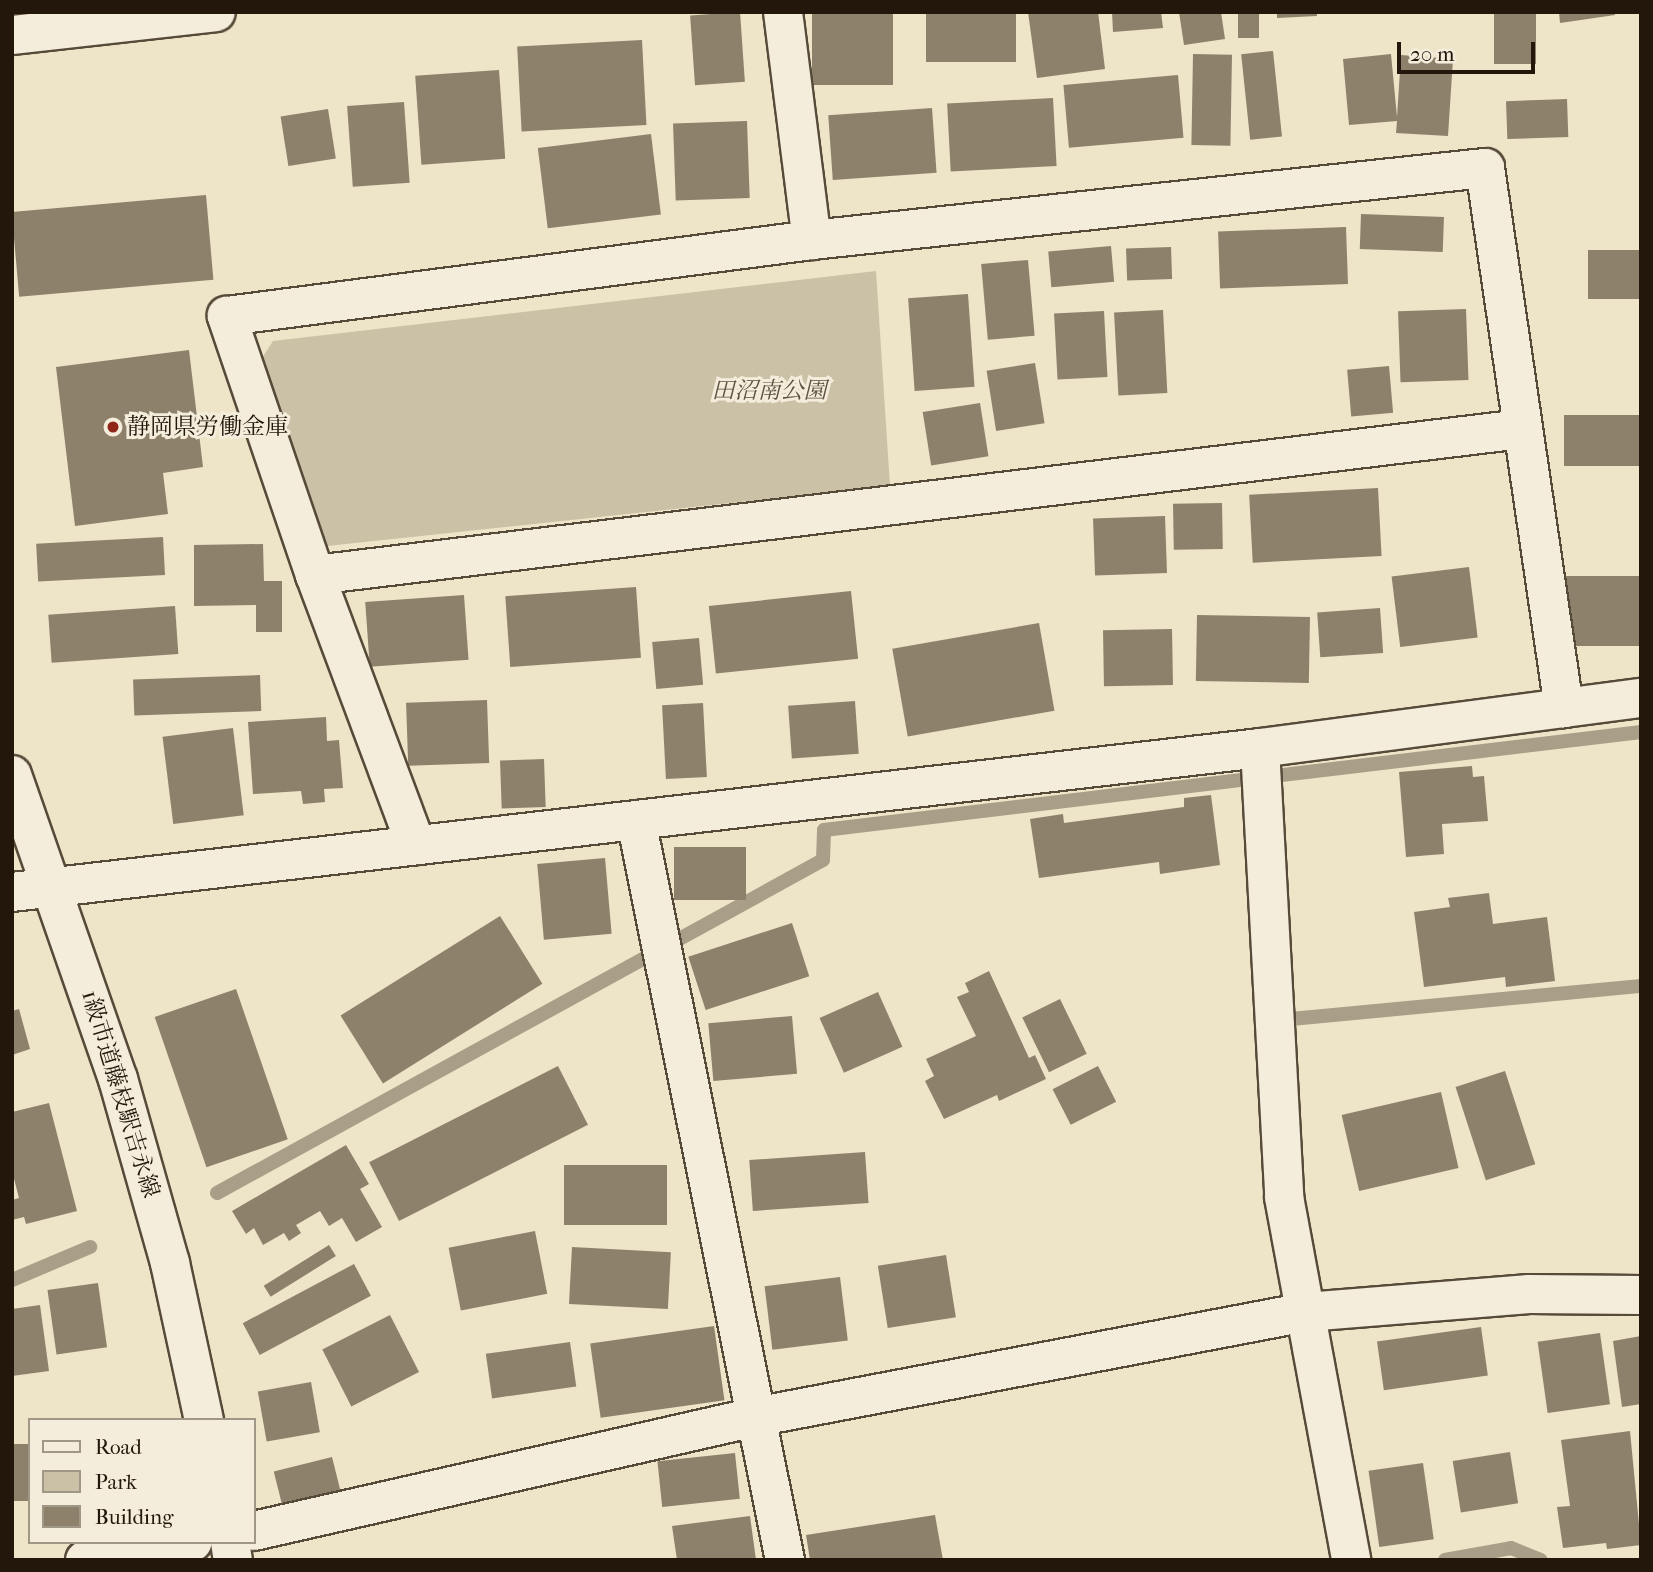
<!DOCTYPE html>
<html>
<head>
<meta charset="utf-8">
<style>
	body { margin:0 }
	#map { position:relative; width:1653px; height:1572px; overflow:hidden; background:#eee4c7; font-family:"IM FELL French Canon","Noto Serif JP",serif }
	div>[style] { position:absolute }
	.green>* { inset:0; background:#cbc1a7 }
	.stream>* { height:14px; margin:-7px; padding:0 7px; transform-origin:7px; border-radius:7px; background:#a99e87 }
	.building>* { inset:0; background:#8d816c; transform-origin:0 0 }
	.roads { filter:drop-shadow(2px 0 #564a39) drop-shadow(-2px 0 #564a39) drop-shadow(0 2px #564a39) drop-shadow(0 -2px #564a39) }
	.minor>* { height:38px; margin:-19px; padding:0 19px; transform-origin:19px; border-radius:19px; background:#f4eddb }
	.tertiary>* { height:38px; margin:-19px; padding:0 19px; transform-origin:19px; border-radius:19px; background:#f4eddb }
	.dots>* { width:19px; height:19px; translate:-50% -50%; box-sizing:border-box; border:4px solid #f4eddb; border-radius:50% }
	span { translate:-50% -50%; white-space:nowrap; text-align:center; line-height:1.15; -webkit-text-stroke:6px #f4eddb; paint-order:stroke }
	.park-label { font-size:23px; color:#5e5241; font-style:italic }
	.poi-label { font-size:23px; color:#23160a }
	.left { translate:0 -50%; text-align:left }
	.street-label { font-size:23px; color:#23160a }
	.frame { position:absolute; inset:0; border:14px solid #23160a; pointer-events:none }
	.legend { position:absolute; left:28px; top:1418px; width:228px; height:126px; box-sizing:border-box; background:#f4eddb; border:2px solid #a09787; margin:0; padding:9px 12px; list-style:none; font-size:21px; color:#23160a }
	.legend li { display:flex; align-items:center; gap:14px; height:35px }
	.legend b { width:35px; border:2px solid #a09787 }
	.scale { position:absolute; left:1397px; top:42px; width:138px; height:32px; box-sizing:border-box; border:4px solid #23160a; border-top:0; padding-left:9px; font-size:21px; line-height:24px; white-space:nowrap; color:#23160a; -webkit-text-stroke:5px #f4eddb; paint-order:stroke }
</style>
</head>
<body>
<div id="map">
	<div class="green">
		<div style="clip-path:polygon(876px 271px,890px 486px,327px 546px,257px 366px,273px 341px)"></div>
	</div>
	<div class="stream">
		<div style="left:1291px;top:1019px;width:352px;rotate:-5.4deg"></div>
		<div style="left:217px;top:1193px;width:691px;rotate:-28.79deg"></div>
		<div style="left:823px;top:860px;width:30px;rotate:-88deg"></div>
		<div style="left:824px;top:830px;width:823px;rotate:-6.84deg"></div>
		<div style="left:12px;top:1280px;width:85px;rotate:-22.9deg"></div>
		<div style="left:1445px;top:1560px;width:67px;rotate:-10.3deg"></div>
		<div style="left:1511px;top:1548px;width:32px;rotate:22deg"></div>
	</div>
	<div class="building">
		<div style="left:740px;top:12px;width:70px;height:50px;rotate:86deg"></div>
		<div style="left:812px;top:12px;width:81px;height:73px"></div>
		<div style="left:926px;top:12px;width:90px;height:50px"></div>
		<div style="clip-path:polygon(1028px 12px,1098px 12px,1105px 69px,1037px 78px)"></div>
		<div style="clip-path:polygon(1112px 12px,1161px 12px,1163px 28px,1113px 32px)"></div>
		<div style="clip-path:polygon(1179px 12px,1221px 12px,1225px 39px,1184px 45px)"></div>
		<div style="left:1238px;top:12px;width:21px;height:26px"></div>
		<div style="clip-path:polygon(1277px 12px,1317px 12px,1317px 16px,1277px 18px)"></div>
		<div style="left:1494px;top:12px;width:42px;height:52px"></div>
		<div style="clip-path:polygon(1559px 12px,1614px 12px,1615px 15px,1560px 23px)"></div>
		<div style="left:642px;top:40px;width:85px;height:125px;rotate:87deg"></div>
		<div style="left:1273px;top:51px;width:86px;height:32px;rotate:84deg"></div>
		<div style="left:1193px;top:54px;width:39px;height:91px;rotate:1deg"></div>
		<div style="clip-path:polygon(1391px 54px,1397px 117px,1401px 55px,1453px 59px,1448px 136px,1396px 133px,1397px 121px,1349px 125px,1343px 59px)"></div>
		<div style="left:499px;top:70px;width:89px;height:84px;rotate:86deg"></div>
		<div style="left:1178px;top:75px;width:63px;height:115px;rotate:85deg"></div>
		<div style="left:1053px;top:98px;width:68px;height:106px;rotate:87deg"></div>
		<div style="left:1567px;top:99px;width:38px;height:61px;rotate:88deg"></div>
		<div style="left:404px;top:102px;width:81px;height:57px;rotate:86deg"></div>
		<div style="left:932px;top:108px;width:65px;height:104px;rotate:86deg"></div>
		<div style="left:328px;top:109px;width:50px;height:48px;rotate:81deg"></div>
		<div style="left:747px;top:121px;width:77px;height:74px;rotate:88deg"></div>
		<div style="left:651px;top:134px;width:81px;height:114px;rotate:83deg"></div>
		<div style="left:206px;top:195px;width:85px;height:195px;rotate:85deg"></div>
		<div style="left:1361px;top:214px;width:83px;height:35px;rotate:2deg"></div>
		<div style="left:1346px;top:227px;width:57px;height:128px;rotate:88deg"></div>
		<div style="left:1111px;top:246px;width:36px;height:63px;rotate:85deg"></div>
		<div style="left:1171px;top:247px;width:32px;height:45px;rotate:88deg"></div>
		<div style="left:1641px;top:250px;width:49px;height:53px;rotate:90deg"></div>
		<div style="left:1028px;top:260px;width:76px;height:47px;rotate:85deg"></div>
		<div style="left:968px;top:294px;width:93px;height:60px;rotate:86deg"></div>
		<div style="left:1466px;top:309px;width:71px;height:68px;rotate:88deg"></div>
		<div style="left:1163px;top:310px;width:83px;height:49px;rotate:87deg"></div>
		<div style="left:1104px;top:311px;width:66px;height:50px;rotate:87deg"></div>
		<div style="clip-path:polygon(189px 350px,203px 467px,163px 473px,168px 514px,75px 526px,56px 367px)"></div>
		<div style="left:1035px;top:363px;width:61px;height:49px;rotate:81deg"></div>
		<div style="left:1389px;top:366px;width:47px;height:42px;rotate:85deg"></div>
		<div style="left:980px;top:403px;width:54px;height:58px;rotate:81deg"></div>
		<div style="left:1641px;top:415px;width:51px;height:77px;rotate:90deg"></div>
		<div style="left:1378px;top:488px;width:68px;height:129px;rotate:87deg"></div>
		<div style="left:1222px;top:503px;width:46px;height:49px;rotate:89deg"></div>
		<div style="left:1165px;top:516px;width:57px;height:72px;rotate:88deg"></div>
		<div style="left:163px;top:537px;width:38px;height:127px;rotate:87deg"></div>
		<div style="clip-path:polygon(263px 544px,264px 581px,282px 581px,282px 632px,256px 632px,256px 605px,194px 606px,194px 545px)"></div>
		<div style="left:1469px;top:567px;width:71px;height:78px;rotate:83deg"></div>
		<div style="left:1641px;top:576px;width:70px;height:81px;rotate:90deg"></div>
		<div style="left:636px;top:587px;width:71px;height:131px;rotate:86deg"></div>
		<div style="left:851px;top:591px;width:68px;height:143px;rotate:84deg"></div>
		<div style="left:464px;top:595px;width:65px;height:99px;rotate:86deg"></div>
		<div style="left:175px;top:606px;width:48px;height:127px;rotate:86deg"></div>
		<div style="left:1380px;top:608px;width:45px;height:63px;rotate:86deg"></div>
		<div style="left:1197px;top:615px;width:113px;height:66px;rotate:1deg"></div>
		<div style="left:1039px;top:623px;width:89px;height:149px;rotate:80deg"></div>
		<div style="left:1172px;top:629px;width:56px;height:69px;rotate:89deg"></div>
		<div style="left:699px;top:638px;width:47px;height:47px;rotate:85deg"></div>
		<div style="left:260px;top:675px;width:36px;height:127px;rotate:88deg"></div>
		<div style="left:487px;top:700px;width:63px;height:81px;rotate:88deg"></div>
		<div style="left:855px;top:701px;width:53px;height:67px;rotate:86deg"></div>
		<div style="left:703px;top:703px;width:74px;height:41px;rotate:87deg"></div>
		<div style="clip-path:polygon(326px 717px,327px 741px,339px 740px,343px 788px,324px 789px,325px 802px,303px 804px,301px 791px,253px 794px,248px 722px)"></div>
		<div style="left:233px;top:728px;width:88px;height:71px;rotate:83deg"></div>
		<div style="left:544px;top:759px;width:48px;height:44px;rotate:88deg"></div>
		<div style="clip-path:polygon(1472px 766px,1473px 777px,1484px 776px,1488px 821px,1442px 824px,1444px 854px,1406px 857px,1399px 772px)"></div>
		<div style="clip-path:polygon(1211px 795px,1220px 865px,1160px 874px,1159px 862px,1039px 878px,1030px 819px,1063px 814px,1064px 823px,1184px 807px,1184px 798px)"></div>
		<div style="left:674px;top:847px;width:72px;height:53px"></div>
		<div style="left:605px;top:858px;width:76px;height:68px;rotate:85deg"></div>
		<div style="clip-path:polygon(1489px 893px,1493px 924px,1547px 917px,1555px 981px,1506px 987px,1505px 977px,1424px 987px,1414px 912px,1450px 907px,1448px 898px)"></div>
		<div style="left:500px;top:916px;width:80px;height:188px;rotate:58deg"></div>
		<div style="left:792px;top:923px;width:56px;height:109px;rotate:72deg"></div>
		<div style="clip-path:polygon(989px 971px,1029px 1058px,1035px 1055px,1046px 1079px,999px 1101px,997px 1095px,944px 1119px,925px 1081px,934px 1076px,926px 1059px,976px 1036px,957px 997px,969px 992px,965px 983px)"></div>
		<div style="left:236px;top:989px;width:159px;height:86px;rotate:71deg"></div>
		<div style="left:878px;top:992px;width:60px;height:64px;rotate:66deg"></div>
		<div style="left:1060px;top:999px;width:61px;height:42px;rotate:64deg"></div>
		<div style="clip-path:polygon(19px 1009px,30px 1049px,12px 1055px,12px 1011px)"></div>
		<div style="left:792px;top:1016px;width:58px;height:84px;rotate:85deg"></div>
		<div style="left:558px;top:1066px;width:66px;height:212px;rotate:63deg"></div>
		<div style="left:1098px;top:1066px;width:40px;height:51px;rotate:63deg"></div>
		<div style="left:1505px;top:1071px;width:98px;height:52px;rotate:72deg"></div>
		<div style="left:1441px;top:1092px;width:78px;height:102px;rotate:77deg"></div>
		<div style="clip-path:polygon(49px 1103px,77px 1211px,26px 1224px,24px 1217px,12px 1220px,12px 1200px,19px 1198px,12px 1171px,12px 1112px)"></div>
		<div style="clip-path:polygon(346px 1145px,369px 1184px,360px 1189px,382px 1227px,356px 1242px,342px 1218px,329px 1226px,320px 1211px,296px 1225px,301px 1233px,289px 1241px,284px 1233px,263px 1245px,254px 1228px,246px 1234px,232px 1211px)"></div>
		<div style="left:865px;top:1152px;width:51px;height:116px;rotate:86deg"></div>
		<div style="left:564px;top:1165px;width:103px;height:60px"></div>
		<div style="left:535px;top:1231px;width:64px;height:88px;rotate:79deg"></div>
		<div style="left:329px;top:1245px;width:13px;height:77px;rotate:58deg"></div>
		<div style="left:572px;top:1247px;width:99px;height:57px;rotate:3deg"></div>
		<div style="left:946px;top:1255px;width:63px;height:69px;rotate:81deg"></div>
		<div style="left:354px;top:1264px;width:36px;height:126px;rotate:62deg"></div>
		<div style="left:840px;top:1277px;width:64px;height:76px;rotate:83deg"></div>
		<div style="left:98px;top:1283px;width:65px;height:51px;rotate:82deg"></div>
		<div style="clip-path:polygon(40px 1305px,49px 1371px,12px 1376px,12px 1309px)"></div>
		<div style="left:390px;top:1315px;width:64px;height:76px;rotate:63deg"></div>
		<div style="left:714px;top:1326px;width:75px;height:125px;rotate:82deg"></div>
		<div style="left:1481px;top:1327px;width:49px;height:105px;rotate:82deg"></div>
		<div style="left:1600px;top:1333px;width:72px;height:63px;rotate:82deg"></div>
		<div style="clip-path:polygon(1641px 1336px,1641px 1404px,1622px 1407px,1613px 1341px)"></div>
		<div style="left:570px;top:1342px;width:45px;height:85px;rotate:82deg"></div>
		<div style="left:311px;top:1382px;width:51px;height:54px;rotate:80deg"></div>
		<div style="clip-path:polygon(1630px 1431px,1641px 1545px,1607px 1549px,1606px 1543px,1563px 1548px,1557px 1507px,1570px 1506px,1561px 1440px)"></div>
		<div style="left:30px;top:1444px;width:57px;height:18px;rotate:90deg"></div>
		<div style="left:1510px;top:1452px;width:52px;height:58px;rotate:81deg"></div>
		<div style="left:735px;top:1453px;width:46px;height:78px;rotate:84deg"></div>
		<div style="left:332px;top:1457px;width:34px;height:60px;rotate:76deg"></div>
		<div style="left:1423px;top:1463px;width:77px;height:55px;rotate:82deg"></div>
		<div style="clip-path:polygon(935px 1515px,943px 1560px,810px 1560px,806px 1535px)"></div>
		<div style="clip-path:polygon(750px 1516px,756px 1560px,677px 1560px,672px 1526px)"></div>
	</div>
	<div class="roads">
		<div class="minor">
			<div style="left:783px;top:12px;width:230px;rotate:82.8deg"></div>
			<div style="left:315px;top:575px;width:1216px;rotate:-6.9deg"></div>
			<div style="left:1260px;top:748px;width:450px;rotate:86.9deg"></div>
			<div style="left:1284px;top:1197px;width:369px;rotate:79.5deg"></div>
			<div style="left:636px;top:820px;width:755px;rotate:78.62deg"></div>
			<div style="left:416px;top:845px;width:288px;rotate:-110.5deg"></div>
			<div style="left:315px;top:575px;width:274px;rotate:-108.8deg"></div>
			<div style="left:227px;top:316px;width:590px;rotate:-7.4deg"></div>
			<div style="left:812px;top:240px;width:677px;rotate:-6.11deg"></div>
			<div style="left:1485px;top:168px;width:546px;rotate:81.68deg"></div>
			<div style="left:12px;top:892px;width:1256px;rotate:-6.58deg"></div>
			<div style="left:1260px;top:748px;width:384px;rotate:-7.5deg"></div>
			<div style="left:254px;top:1531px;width:514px;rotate:-12.82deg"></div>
			<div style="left:755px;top:1417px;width:561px;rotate:-10.79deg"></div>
			<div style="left:1306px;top:1312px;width:224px;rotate:-4.6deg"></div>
			<div style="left:1529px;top:1294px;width:112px;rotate:0.5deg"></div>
			<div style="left:85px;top:1560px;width:109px;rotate:-9.5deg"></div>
		</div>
		<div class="tertiary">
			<div style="left:12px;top:35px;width:205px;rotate:-6.4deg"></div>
			<div style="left:12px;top:775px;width:322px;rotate:70.8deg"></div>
			<div style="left:118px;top:1079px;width:191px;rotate:74.2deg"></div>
			<div style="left:170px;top:1263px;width:161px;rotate:77.8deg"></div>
			<div style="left:230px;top:1542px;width:18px;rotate:81deg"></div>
		</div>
	</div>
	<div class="dots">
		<div style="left:113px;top:427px;background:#8f2418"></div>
	</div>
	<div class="park-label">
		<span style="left:769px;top:391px">田沼南公園</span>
	</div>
	<div class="poi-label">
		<span class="left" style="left:127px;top:427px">静岡県労働金庫</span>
	</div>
	<div class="street-label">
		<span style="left:120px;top:1094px;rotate:73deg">1級市道藤枝駅吉永線</span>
	</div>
	<div class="frame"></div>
	<ul class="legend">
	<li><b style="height:9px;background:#f4eddb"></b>Road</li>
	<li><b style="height:19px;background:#cbc1a7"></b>Park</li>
	<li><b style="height:19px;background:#8d816c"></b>Building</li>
	</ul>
	<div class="scale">20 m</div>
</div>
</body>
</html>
